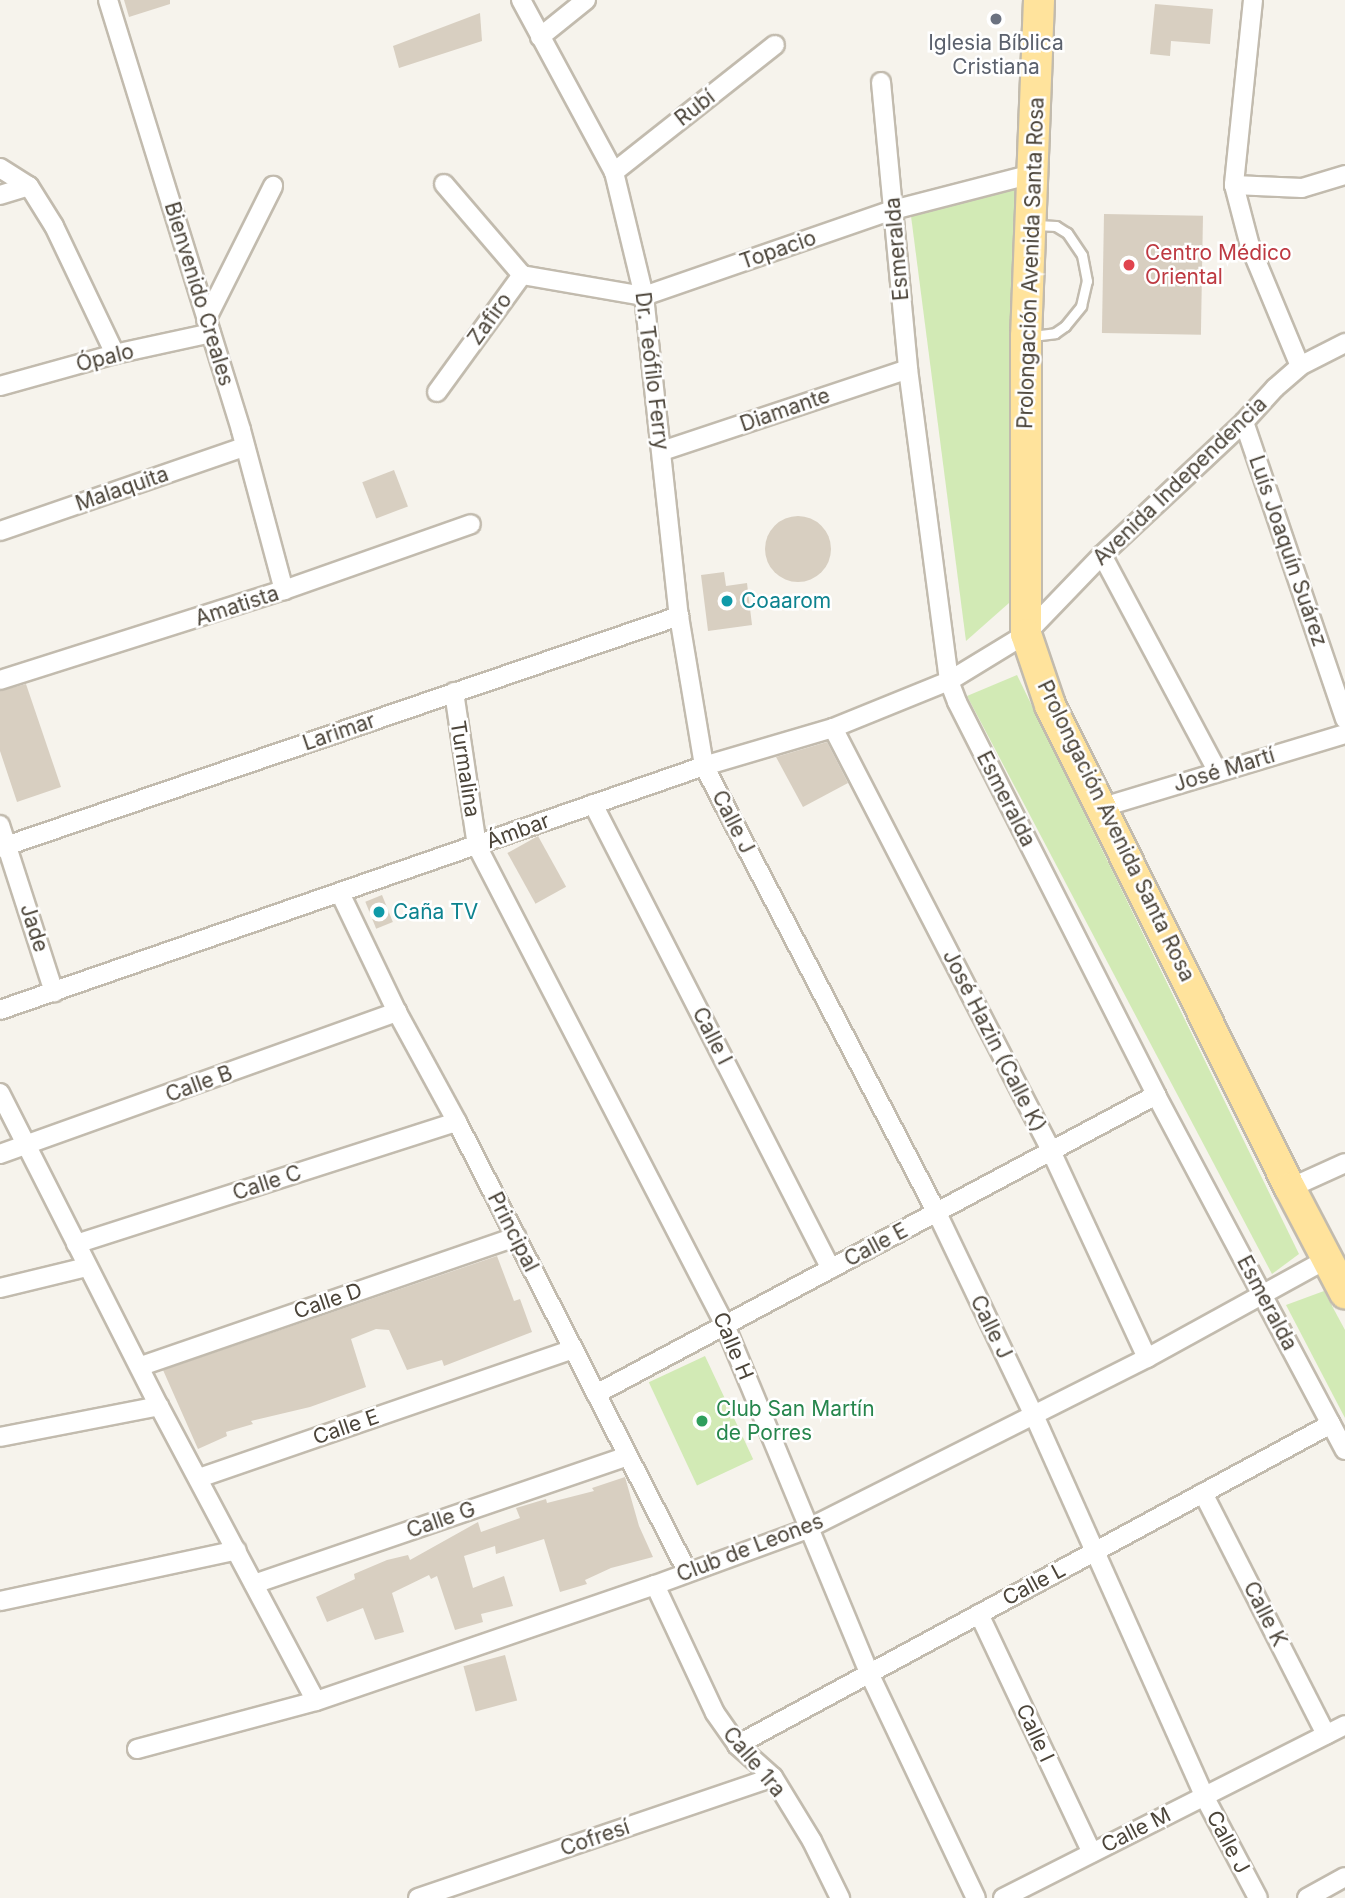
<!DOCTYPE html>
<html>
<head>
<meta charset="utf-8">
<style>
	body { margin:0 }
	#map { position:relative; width:1345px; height:1898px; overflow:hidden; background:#f6f3ec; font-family:Inter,sans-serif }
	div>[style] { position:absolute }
	.green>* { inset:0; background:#d2eab5; transform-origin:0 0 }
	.building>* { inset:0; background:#d8cfc1; transform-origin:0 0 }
	.round { border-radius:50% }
	.roads { filter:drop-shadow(2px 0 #c2bbae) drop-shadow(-2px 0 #c2bbae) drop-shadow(0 2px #c2bbae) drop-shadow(0 -2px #c2bbae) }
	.service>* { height:9px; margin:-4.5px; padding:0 4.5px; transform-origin:4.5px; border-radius:4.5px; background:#fff }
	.minor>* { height:18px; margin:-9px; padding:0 9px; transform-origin:9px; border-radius:9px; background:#fff }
	.primary>* { height:30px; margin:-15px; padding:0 15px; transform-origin:15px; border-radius:15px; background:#ffe39c }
	.dots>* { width:19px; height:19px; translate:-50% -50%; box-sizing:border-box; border:4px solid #fff; border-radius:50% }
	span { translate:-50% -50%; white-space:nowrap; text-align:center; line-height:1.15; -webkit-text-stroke:5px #fff; paint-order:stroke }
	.worship-label { font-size:21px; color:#5b616d }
	.street-label { font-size:21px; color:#4b4439 }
	.health-label { font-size:21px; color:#be3a42 }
	.left { translate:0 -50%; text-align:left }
	.culture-label { font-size:21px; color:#0d838f }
	.leisure-label { font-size:21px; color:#27864d }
</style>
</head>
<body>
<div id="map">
	<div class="green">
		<div style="clip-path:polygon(1018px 187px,1009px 603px,966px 641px,911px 216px)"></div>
		<div style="clip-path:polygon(1017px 675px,1299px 1254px,1272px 1274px,967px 696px)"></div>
		<div style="clip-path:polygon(1324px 1291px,1345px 1330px,1345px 1418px,1286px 1305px)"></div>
		<div style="left:705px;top:1356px;width:114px;height:62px;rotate:65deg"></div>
	</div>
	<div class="building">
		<div style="clip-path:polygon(124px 0,170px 0,170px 4px,129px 17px)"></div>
		<div style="clip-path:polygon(1155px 4px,1213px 9px,1210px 44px,1171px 41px,1170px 56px,1150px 54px)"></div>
		<div style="clip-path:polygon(480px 13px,482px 41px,399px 68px,393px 46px)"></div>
		<div style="left:1104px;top:214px;width:99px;height:119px;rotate:1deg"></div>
		<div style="left:394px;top:470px;width:39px;height:34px;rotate:69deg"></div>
		<div class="round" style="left:765px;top:516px;width:66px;height:66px"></div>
		<div style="clip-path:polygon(724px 572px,726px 586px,747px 583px,752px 625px,708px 631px,701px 575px)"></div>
		<div style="clip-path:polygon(26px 684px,61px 787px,17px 802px,0 751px,0 691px)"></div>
		<div style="clip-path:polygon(827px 742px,848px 783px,803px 807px,776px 757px)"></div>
		<div style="left:538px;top:836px;width:58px;height:35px;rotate:61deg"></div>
		<div style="left:382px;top:895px;width:29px;height:18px;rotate:68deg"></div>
		<div style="clip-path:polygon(497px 1256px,514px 1301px,520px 1299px,532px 1332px,444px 1366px,442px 1360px,407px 1370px,389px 1330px,376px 1329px,351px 1339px,366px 1387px,310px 1407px,251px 1421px,253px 1424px,226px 1432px,227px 1436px,198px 1449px,163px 1370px)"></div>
		<div style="clip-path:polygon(625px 1477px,639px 1526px,653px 1557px,611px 1568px,585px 1580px,587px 1584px,560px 1592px,544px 1539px,496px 1554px,495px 1546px,464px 1556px,473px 1588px,504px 1576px,513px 1606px,481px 1614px,483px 1622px,455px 1630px,437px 1576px,431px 1579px,429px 1575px,392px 1593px,404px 1632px,375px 1640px,363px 1608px,327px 1622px,316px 1597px,355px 1579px,354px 1574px,387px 1560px,408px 1555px,410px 1560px,478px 1522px,481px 1532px,520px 1518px,516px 1508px,546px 1499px,547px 1503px,594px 1491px,592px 1488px)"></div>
		<div style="left:505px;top:1655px;width:47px;height:43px;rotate:75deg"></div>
	</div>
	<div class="roads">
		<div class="service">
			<div style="left:1032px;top:336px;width:23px;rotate:-7deg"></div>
			<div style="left:1055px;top:333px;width:12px;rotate:-35deg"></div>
			<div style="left:1065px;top:326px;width:26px;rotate:-51deg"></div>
			<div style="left:1081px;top:306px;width:26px;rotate:-77deg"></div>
			<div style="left:1087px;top:281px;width:26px;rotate:-101deg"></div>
			<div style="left:1082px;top:255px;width:27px;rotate:-124deg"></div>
			<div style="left:1067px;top:233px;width:13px;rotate:-148deg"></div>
			<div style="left:1056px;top:226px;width:21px;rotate:-177deg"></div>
		</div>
		<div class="minor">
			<div style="left:108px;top:0;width:450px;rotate:72.8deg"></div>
			<div style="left:241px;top:430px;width:166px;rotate:75deg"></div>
			<div style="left:521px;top:0;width:196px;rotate:61.6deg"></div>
			<div style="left:614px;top:172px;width:128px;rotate:76.4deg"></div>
			<div style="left:644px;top:296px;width:322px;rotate:83.8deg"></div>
			<div style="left:679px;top:616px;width:152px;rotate:80.5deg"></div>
			<div style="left:704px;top:766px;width:504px;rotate:62.47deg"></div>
			<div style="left:937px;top:1213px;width:222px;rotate:64.4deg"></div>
			<div style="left:1033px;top:1413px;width:419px;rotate:65.9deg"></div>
			<div style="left:1204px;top:1796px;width:115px;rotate:62.1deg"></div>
			<div style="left:1253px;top:0;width:186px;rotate:95.9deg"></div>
			<div style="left:1234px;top:185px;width:63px;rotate:75.3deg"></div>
			<div style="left:1250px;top:246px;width:130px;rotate:67.4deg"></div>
			<div style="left:540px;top:37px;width:59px;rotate:-38.8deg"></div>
			<div style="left:881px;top:82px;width:288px;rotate:84.6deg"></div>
			<div style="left:908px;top:369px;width:315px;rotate:82.5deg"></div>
			<div style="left:949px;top:681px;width:22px;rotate:69deg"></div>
			<div style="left:957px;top:702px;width:441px;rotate:63.1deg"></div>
			<div style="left:1156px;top:1095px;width:402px;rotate:62deg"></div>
			<div style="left:0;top:168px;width:34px;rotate:32deg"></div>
			<div style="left:29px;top:186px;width:47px;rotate:58deg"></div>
			<div style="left:54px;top:226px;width:142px;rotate:64.5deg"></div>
			<div style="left:614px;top:172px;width:205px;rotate:-38.3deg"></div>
			<div style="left:444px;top:184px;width:120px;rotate:49.4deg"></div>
			<div style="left:1234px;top:185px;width:68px;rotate:2.5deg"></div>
			<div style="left:1302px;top:188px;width:45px;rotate:-16.8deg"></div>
			<div style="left:0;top:195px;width:30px;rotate:-17deg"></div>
			<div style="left:522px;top:275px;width:124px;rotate:9.8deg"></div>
			<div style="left:644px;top:296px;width:263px;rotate:-19.1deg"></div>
			<div style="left:893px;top:210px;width:144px;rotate:-14.5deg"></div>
			<div style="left:206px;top:320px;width:150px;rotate:-63.4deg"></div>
			<div style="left:0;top:386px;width:119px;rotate:-15.5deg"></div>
			<div style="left:115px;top:354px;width:98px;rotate:-12.3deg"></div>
			<div style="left:437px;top:392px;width:145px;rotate:-54deg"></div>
			<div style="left:1244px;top:422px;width:314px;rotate:71.2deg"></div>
			<div style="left:662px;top:451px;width:259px;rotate:-18.4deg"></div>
			<div style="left:0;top:531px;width:258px;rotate:-19deg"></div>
			<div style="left:1102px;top:555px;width:246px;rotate:61.9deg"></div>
			<div style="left:0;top:680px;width:298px;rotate:-17.6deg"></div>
			<div style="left:284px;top:590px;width:198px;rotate:-19.4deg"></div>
			<div style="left:454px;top:692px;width:156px;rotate:81.5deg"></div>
			<div style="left:477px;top:846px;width:539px;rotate:62.63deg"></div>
			<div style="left:725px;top:1325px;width:377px;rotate:67.5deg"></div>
			<div style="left:869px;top:1673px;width:249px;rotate:64.6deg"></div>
			<div style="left:833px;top:728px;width:476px;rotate:62.7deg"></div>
			<div style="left:1051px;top:1151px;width:228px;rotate:65.1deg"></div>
			<div style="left:593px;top:804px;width:522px;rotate:62.9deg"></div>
			<div style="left:1103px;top:807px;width:253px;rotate:-16.8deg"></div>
			<div style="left:0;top:825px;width:176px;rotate:72.1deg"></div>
			<div style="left:0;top:848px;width:718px;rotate:-18.86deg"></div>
			<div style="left:340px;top:893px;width:132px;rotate:64.4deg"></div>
			<div style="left:397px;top:1012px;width:125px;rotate:61.4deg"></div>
			<div style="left:457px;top:1122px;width:504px;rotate:62.88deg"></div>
			<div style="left:0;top:1010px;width:745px;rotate:-19.12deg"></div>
			<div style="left:704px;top:766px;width:134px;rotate:-16.4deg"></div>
			<div style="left:833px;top:728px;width:125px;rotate:-22.1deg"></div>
			<div style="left:949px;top:681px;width:90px;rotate:-31.4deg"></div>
			<div style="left:1026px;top:634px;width:110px;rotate:-46.1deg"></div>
			<div style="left:1102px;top:555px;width:195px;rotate:-43.1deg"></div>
			<div style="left:1244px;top:422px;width:46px;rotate:-47.6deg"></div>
			<div style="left:1275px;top:388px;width:33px;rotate:-41deg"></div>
			<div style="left:1300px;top:366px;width:51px;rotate:-27.1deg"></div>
			<div style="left:0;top:1093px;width:351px;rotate:63.1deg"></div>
			<div style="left:159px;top:1406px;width:334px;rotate:62deg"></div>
			<div style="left:0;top:1154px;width:422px;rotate:-19.7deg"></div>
			<div style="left:1290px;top:1188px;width:60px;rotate:-24.4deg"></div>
			<div style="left:76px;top:1244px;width:400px;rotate:-17.8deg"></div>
			<div style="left:0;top:1288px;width:89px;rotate:-13.6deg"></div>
			<div style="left:141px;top:1366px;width:397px;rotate:-19deg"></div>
			<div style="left:596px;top:1394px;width:635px;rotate:-28.1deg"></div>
			<div style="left:0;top:1437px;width:162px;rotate:-11deg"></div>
			<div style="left:199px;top:1478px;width:396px;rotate:-19deg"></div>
			<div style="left:1203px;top:1493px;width:271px;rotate:63deg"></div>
			<div style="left:254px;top:1584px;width:394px;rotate:-18.9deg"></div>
			<div style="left:655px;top:1585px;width:141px;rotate:64.9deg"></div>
			<div style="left:715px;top:1713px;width:39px;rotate:55deg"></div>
			<div style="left:737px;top:1745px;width:48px;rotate:41.6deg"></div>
			<div style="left:773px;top:1777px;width:75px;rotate:58.6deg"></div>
			<div style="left:812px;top:1841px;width:64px;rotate:63.8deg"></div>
			<div style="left:0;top:1601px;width:242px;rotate:-12.1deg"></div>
			<div style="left:979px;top:1614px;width:264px;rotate:64.7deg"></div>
			<div style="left:737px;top:1745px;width:675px;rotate:-28.39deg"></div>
			<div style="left:137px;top:1749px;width:185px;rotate:-15deg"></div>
			<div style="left:316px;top:1701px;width:358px;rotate:-18.9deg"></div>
			<div style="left:655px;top:1585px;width:162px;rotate:-20.2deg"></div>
			<div style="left:807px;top:1529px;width:381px;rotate:-26.7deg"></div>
			<div style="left:1147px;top:1358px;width:205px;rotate:-28.8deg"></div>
			<div style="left:418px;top:1898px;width:375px;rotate:-18.8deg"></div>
			<div style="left:1003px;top:1898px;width:383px;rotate:-26.8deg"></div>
			<div style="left:1307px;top:1898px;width:43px;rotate:-28.9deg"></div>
		</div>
		<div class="primary">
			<div style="left:1039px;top:0;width:336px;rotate:92.2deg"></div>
			<div style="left:1026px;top:336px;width:298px;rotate:90deg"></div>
			<div style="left:1026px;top:634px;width:75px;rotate:71.3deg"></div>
			<div style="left:1050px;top:705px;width:539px;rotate:63.58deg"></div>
			<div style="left:1290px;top:1188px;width:119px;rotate:62.4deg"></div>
		</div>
	</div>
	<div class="dots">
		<div style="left:996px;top:19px;background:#6b7280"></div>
		<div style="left:1129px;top:265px;background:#e0444e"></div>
		<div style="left:727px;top:601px;background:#0f9aa8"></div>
		<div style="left:379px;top:912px;background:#0f9aa8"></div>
		<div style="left:702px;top:1421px;background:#2e9e5b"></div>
	</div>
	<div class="worship-label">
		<span style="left:996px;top:55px">Iglesia Bíblica<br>Cristiana</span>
	</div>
	<div class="street-label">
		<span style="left:695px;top:108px;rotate:-38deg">Rubí</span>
		<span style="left:897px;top:249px;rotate:-95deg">Esmeralda</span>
		<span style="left:778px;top:250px;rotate:-19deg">Topacio</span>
		<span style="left:1031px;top:263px;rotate:-88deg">Prolongación Avenida Santa Rosa</span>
		<span style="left:199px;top:294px;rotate:73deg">Bienvenido Creales</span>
		<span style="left:490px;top:319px;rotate:-54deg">Zafiro</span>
		<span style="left:105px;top:358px;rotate:-14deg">Ópalo</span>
		<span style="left:652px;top:371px;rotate:83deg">Dr. Teófilo Ferry</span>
		<span style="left:785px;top:410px;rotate:-19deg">Diamante</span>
		<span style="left:1180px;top:481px;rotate:-44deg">Avenida Independencia</span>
		<span style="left:122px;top:489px;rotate:-19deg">Malaquita</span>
		<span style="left:1288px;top:551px;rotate:71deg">Luís Joaquín Suárez</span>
		<span style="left:237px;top:606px;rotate:-18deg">Amatista</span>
		<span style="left:339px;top:732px;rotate:-19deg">Larimar</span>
		<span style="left:465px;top:769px;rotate:81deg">Turmalina</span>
		<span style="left:1224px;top:770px;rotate:-17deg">José Martí</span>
		<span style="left:1006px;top:799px;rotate:63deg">Esmeralda</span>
		<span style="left:733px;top:822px;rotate:63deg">Calle J</span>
		<span style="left:518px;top:831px;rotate:-20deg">Ámbar</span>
		<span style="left:1116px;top:831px;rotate:64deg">Prolongación Avenida Santa Rosa</span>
		<span style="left:34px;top:928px;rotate:72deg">Jade</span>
		<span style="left:712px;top:1036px;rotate:63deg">Calle I</span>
		<span style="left:994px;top:1041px;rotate:63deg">José Hazin (Calle K)</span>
		<span style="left:199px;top:1084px;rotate:-20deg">Calle B</span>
		<span style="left:267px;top:1183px;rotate:-18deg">Calle C</span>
		<span style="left:513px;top:1232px;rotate:63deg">Principal</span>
		<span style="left:876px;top:1245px;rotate:-28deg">Calle E</span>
		<span style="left:328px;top:1301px;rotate:-19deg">Calle D</span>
		<span style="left:1267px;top:1303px;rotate:62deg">Esmeralda</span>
		<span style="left:991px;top:1327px;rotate:64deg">Calle J</span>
		<span style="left:733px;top:1346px;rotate:67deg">Calle H</span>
		<span style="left:346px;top:1427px;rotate:-19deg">Calle E</span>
		<span style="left:441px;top:1520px;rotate:-19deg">Calle G</span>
		<span style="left:750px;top:1548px;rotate:-21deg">Club de Leones</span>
		<span style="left:1034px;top:1584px;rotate:-28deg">Calle L</span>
		<span style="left:1265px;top:1614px;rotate:63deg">Calle K</span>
		<span style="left:1035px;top:1733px;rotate:65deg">Calle I</span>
		<span style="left:754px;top:1762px;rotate:50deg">Calle 1ra</span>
		<span style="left:1136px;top:1830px;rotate:-27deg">Calle M</span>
		<span style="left:595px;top:1838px;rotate:-19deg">Cofresí</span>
		<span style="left:1228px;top:1842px;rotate:62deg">Calle J</span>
	</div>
	<div class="health-label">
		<span class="left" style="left:1145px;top:265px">Centro Médico<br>Oriental</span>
	</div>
	<div class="culture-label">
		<span class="left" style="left:741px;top:601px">Coaarom</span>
		<span class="left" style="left:393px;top:912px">Caña TV</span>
	</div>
	<div class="leisure-label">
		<span class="left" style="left:716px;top:1421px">Club San Martín<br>de Porres</span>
	</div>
</div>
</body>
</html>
